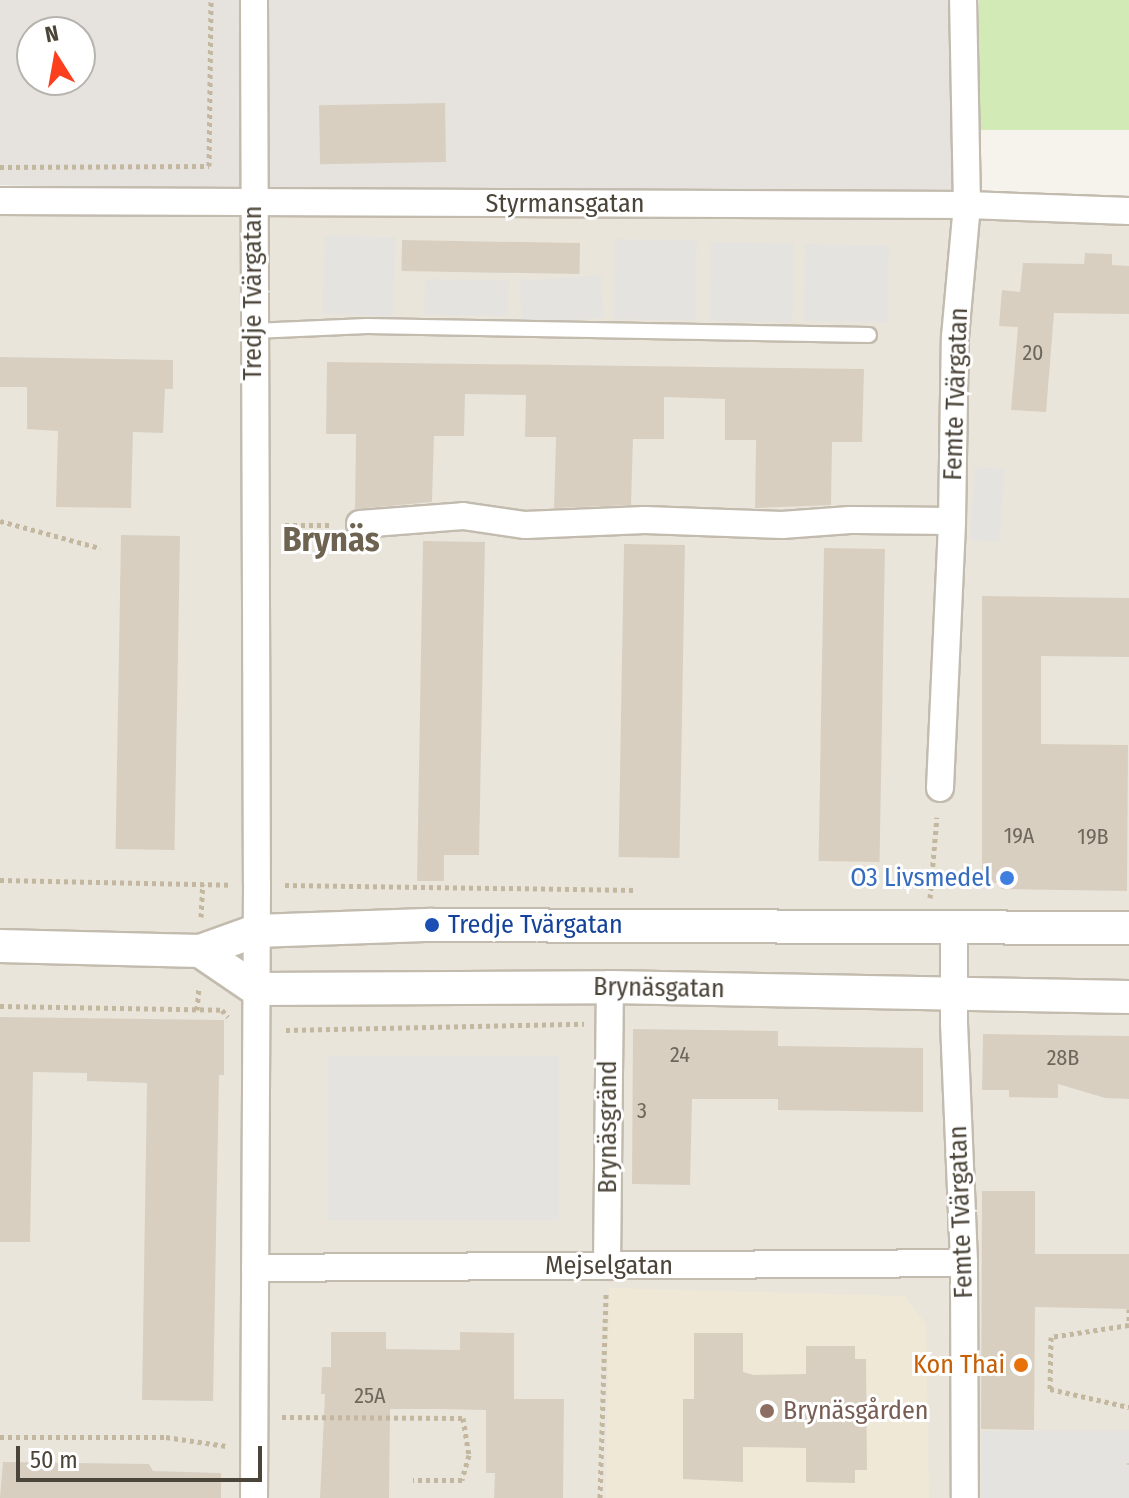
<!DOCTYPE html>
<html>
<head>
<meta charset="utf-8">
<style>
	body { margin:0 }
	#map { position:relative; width:1129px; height:1498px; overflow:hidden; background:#f6f3ec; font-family:"Fira Sans Condensed",sans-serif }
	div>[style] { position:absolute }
	.residential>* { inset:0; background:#eae5da }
	.industrial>* { inset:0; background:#e6e2dd }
	.education>* { inset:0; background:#efe8d6 }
	.green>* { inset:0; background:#d2eab5; transform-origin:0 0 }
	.parking>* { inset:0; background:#e5e3e0; transform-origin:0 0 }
	.building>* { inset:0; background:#d8cfc1; transform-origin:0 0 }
	.path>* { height:5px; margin-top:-2.5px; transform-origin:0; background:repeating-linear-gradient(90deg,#c4b79f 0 4px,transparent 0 8px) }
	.roads { filter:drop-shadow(2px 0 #c2bbae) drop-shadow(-2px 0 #c2bbae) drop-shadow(0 2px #c2bbae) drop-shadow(0 -2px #c2bbae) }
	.service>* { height:14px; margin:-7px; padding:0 7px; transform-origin:7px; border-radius:7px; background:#fff }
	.minor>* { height:26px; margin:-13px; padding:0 13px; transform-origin:13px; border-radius:13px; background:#fff }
	.tertiary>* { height:32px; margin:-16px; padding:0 16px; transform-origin:16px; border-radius:16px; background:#fff }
	.dots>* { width:22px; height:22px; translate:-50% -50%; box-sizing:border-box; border:4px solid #fff; border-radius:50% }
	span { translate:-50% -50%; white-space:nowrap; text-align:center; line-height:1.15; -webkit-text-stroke:6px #fff; paint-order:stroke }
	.number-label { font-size:22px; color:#6e675b }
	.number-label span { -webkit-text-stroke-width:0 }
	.street-label { font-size:26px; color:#4b4439 }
	.shop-label { font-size:26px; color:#366cbe }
	.right { translate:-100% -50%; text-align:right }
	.transit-label { font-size:26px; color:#164399 }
	.left { translate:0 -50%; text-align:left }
	.food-label { font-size:26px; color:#c56008 }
	.education-label { font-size:26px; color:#785e54 }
	.district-label { font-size:34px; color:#6e6250; font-weight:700 }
	.north { position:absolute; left:16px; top:16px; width:80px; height:80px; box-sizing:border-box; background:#fff; border:2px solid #b7b4b0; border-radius:50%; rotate:349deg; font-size:22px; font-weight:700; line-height:32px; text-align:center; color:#4b4439 }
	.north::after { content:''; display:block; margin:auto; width:28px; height:36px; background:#fc3f1d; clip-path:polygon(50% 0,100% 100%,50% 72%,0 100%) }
	.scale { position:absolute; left:16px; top:1446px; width:246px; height:36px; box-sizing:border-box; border:4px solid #4b4439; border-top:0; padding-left:10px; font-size:24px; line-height:28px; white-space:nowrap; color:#4b4439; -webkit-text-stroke:6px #fff; paint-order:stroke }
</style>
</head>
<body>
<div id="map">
	<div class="residential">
		<div style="clip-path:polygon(0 204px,269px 216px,967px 205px,1129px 214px,1129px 1498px,0 1498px)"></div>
	</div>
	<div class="industrial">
		<div style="clip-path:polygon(evenodd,0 0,963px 0,955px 193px,253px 191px,0 185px,0 0,32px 32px,80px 32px,80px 80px,32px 80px,32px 32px)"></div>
	</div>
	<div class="education">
		<div style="clip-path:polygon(609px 1288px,904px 1296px,926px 1324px,929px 1498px,606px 1498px)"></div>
	</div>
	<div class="green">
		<div style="left:979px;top:0;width:150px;height:130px"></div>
	</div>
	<div class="parking">
		<div style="left:325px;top:235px;width:71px;height:79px;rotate:2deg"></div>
		<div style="left:615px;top:239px;width:82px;height:80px;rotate:1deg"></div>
		<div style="left:711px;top:242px;width:83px;height:79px;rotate:1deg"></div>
		<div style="left:805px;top:244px;width:84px;height:77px;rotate:1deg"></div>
		<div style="left:601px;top:275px;width:43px;height:82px;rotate:86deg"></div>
		<div style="left:425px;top:279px;width:84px;height:36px;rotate:1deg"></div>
		<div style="left:975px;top:467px;width:30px;height:73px;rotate:4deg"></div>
		<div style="left:328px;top:1056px;width:231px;height:164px"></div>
		<div style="left:981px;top:1431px;width:148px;height:67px"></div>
	</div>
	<div class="building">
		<div style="left:445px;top:103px;width:59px;height:126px;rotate:89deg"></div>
		<div style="left:402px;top:240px;width:178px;height:31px;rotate:1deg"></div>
		<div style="clip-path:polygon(1085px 253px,1112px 254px,1112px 265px,1129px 266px,1129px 314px,1054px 313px,1046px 412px,1011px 410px,1018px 327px,999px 326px,1002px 290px,1020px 292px,1023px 263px,1084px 264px)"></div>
		<div style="clip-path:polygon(0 357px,173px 360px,173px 389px,165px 389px,163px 433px,133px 432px,131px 508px,56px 507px,58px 431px,27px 429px,27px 387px,0 387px)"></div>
		<div style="clip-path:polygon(327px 362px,864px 369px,862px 442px,832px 442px,831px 505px,755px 508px,756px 440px,725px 440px,725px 399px,664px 397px,664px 439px,633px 439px,631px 505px,554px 508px,556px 437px,525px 437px,526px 395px,465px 394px,464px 436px,434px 436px,432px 502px,355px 509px,356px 434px,326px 434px)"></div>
		<div style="left:121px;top:535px;width:59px;height:314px;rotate:1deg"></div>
		<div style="clip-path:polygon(423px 541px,485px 542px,479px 855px,444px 855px,444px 881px,417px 881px)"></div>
		<div style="left:624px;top:544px;width:61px;height:313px;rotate:1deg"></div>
		<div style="left:824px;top:548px;width:61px;height:313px;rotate:1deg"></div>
		<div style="clip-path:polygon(982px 596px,1129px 598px,1129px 657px,1041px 656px,1041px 744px,1128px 745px,1127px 891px,1001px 889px,1001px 883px,982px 882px)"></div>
		<div style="clip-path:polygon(0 1017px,224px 1020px,224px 1075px,219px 1075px,213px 1401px,142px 1400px,147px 1083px,87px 1081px,87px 1073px,33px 1072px,30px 1242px,0 1242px)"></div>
		<div style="clip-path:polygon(633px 1029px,778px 1031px,778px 1046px,923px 1048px,923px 1112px,778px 1110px,778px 1099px,692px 1099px,690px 1185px,632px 1184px)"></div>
		<div style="clip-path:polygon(983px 1034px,1129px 1036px,1129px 1099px,1105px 1098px,1058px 1084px,1058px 1098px,1009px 1097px,1009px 1090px,982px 1090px)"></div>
		<div style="clip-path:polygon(982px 1191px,1035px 1191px,1035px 1254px,1129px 1254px,1129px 1309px,1035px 1307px,1034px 1430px,981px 1429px)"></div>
		<div style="clip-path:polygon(331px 1332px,386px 1332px,386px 1349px,460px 1350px,460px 1332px,514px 1333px,514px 1399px,564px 1399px,563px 1498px,494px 1498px,495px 1473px,486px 1473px,486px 1410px,439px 1409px,390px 1409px,389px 1498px,320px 1498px,325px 1394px,321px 1394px,322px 1367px,331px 1367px)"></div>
		<div style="clip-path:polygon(694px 1333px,743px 1333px,743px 1372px,754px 1375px,806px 1374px,806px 1346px,855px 1346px,855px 1359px,866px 1359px,867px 1470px,855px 1470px,855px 1483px,806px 1482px,806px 1448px,743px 1447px,743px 1482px,683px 1479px,683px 1399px,694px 1399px)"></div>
		<div style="clip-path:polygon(3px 1462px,149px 1464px,153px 1471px,221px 1473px,221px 1498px,0 1498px)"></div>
	</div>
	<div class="path">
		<div style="left:0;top:167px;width:209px;rotate:-0.3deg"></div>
		<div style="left:209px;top:166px;width:166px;rotate:-89.3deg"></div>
		<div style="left:0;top:521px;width:104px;rotate:15.1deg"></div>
		<div style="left:285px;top:525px;width:46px"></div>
		<div style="left:0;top:880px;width:231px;rotate:1.2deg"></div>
		<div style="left:285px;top:885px;width:350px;rotate:0.8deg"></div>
		<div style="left:930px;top:898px;width:81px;rotate:-85.1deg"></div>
		<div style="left:201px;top:917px;width:33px;rotate:-87deg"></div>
		<div style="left:0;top:1006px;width:222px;rotate:1deg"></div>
		<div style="left:222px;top:1010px;width:9px;rotate:49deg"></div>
		<div style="left:197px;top:1010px;width:23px;rotate:-85deg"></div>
		<div style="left:286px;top:1030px;width:298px;rotate:-1.2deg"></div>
		<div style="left:1129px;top:1309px;width:16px;rotate:90deg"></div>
		<div style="left:1129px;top:1325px;width:79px;rotate:171.3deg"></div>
		<div style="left:1051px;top:1337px;width:52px;rotate:91.1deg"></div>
		<div style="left:1050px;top:1389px;width:81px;rotate:12.8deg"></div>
		<div style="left:282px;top:1417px;width:181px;rotate:0.3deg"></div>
		<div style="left:463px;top:1418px;width:37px;rotate:81deg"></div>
		<div style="left:469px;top:1455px;width:26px;rotate:106deg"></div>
		<div style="left:462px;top:1480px;width:49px;rotate:180deg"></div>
		<div style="left:0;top:1437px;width:166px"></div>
		<div style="left:166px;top:1437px;width:61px;rotate:8.5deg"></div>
		<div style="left:1129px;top:1464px;width:1px;rotate:-90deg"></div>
		<div style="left:600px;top:1498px;width:207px;rotate:-88.3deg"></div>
	</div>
	<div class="roads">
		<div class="service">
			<div style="left:253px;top:331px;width:114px;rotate:-2.5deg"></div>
			<div style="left:367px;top:326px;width:502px;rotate:1.03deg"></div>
		</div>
		<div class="minor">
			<div style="left:254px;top:0;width:885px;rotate:89.81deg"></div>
			<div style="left:257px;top:885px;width:613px;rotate:90.28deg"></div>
			<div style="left:0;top:201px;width:967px;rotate:0.24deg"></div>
			<div style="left:967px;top:205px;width:162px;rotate:2.1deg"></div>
			<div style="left:360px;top:524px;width:103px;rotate:-4.4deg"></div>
			<div style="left:463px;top:516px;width:63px;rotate:8.3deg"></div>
			<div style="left:525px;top:525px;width:120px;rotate:-2.4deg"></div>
			<div style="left:645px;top:520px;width:137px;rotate:2.1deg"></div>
			<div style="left:782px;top:525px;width:68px;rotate:-4.2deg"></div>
			<div style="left:850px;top:520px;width:102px;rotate:0.6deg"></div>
			<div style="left:940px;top:788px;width:267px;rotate:-87.4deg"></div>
			<div style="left:952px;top:521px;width:184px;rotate:-89.1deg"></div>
			<div style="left:955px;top:337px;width:133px;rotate:-84.8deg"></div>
			<div style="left:967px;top:205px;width:205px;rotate:-91.1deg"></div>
			<div style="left:954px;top:927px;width:96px;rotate:90deg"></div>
			<div style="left:954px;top:1023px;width:240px;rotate:87.6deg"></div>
			<div style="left:964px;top:1263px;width:235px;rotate:89.8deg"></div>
			<div style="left:607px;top:1266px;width:279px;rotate:-89.4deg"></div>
			<div style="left:255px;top:1268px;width:709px;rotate:-0.4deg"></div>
		</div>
		<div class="tertiary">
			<div style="left:0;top:946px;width:200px;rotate:1.4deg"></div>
			<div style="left:200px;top:951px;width:59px;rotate:-19.7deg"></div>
			<div style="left:256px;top:931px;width:176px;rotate:-2deg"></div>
			<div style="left:432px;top:925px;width:697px;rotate:0.25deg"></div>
			<div style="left:200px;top:951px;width:68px;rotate:34.2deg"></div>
			<div style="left:256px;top:989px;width:354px;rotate:-0.3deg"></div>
			<div style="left:610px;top:987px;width:519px;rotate:1.1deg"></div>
		</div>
	</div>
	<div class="dots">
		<div style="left:1007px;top:878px;background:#3f7fe0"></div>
		<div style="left:432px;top:925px;background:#1a4fb4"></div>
		<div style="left:1021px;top:1365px;background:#e8710a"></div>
		<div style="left:767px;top:1411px;background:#8d6e63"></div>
	</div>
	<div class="number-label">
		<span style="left:1033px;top:353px">20</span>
		<span style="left:1019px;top:836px">19A</span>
		<span style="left:1093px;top:837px">19B</span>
		<span style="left:680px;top:1055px">24</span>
		<span style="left:1063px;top:1058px">28B</span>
		<span style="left:642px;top:1111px">3</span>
		<span style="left:370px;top:1396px">25A</span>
	</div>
	<div class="street-label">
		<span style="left:565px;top:204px">Styrmansgatan</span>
		<span style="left:253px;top:293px;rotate:-90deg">Tredje Tvärgatan</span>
		<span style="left:956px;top:394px;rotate:-88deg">Femte Tvärgatan</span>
		<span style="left:659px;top:988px;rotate:1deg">Brynäsgatan</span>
		<span style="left:608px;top:1127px;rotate:-90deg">Brynäsgränd</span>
		<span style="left:961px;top:1212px;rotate:-92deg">Femte Tvärgatan</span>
		<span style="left:609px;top:1266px">Mejselgatan</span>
	</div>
	<div class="shop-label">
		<span class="right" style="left:991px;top:878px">O3 Livsmedel</span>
	</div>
	<div class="transit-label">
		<span class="left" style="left:448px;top:925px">Tredje Tvärgatan</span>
	</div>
	<div class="food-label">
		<span class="right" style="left:1005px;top:1365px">Kon Thai</span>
	</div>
	<div class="education-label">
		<span class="left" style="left:783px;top:1411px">Brynäsgården</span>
	</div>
	<div class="district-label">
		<span style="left:331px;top:540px">Brynäs</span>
	</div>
	<div class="north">N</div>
	<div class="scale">50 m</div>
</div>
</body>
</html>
